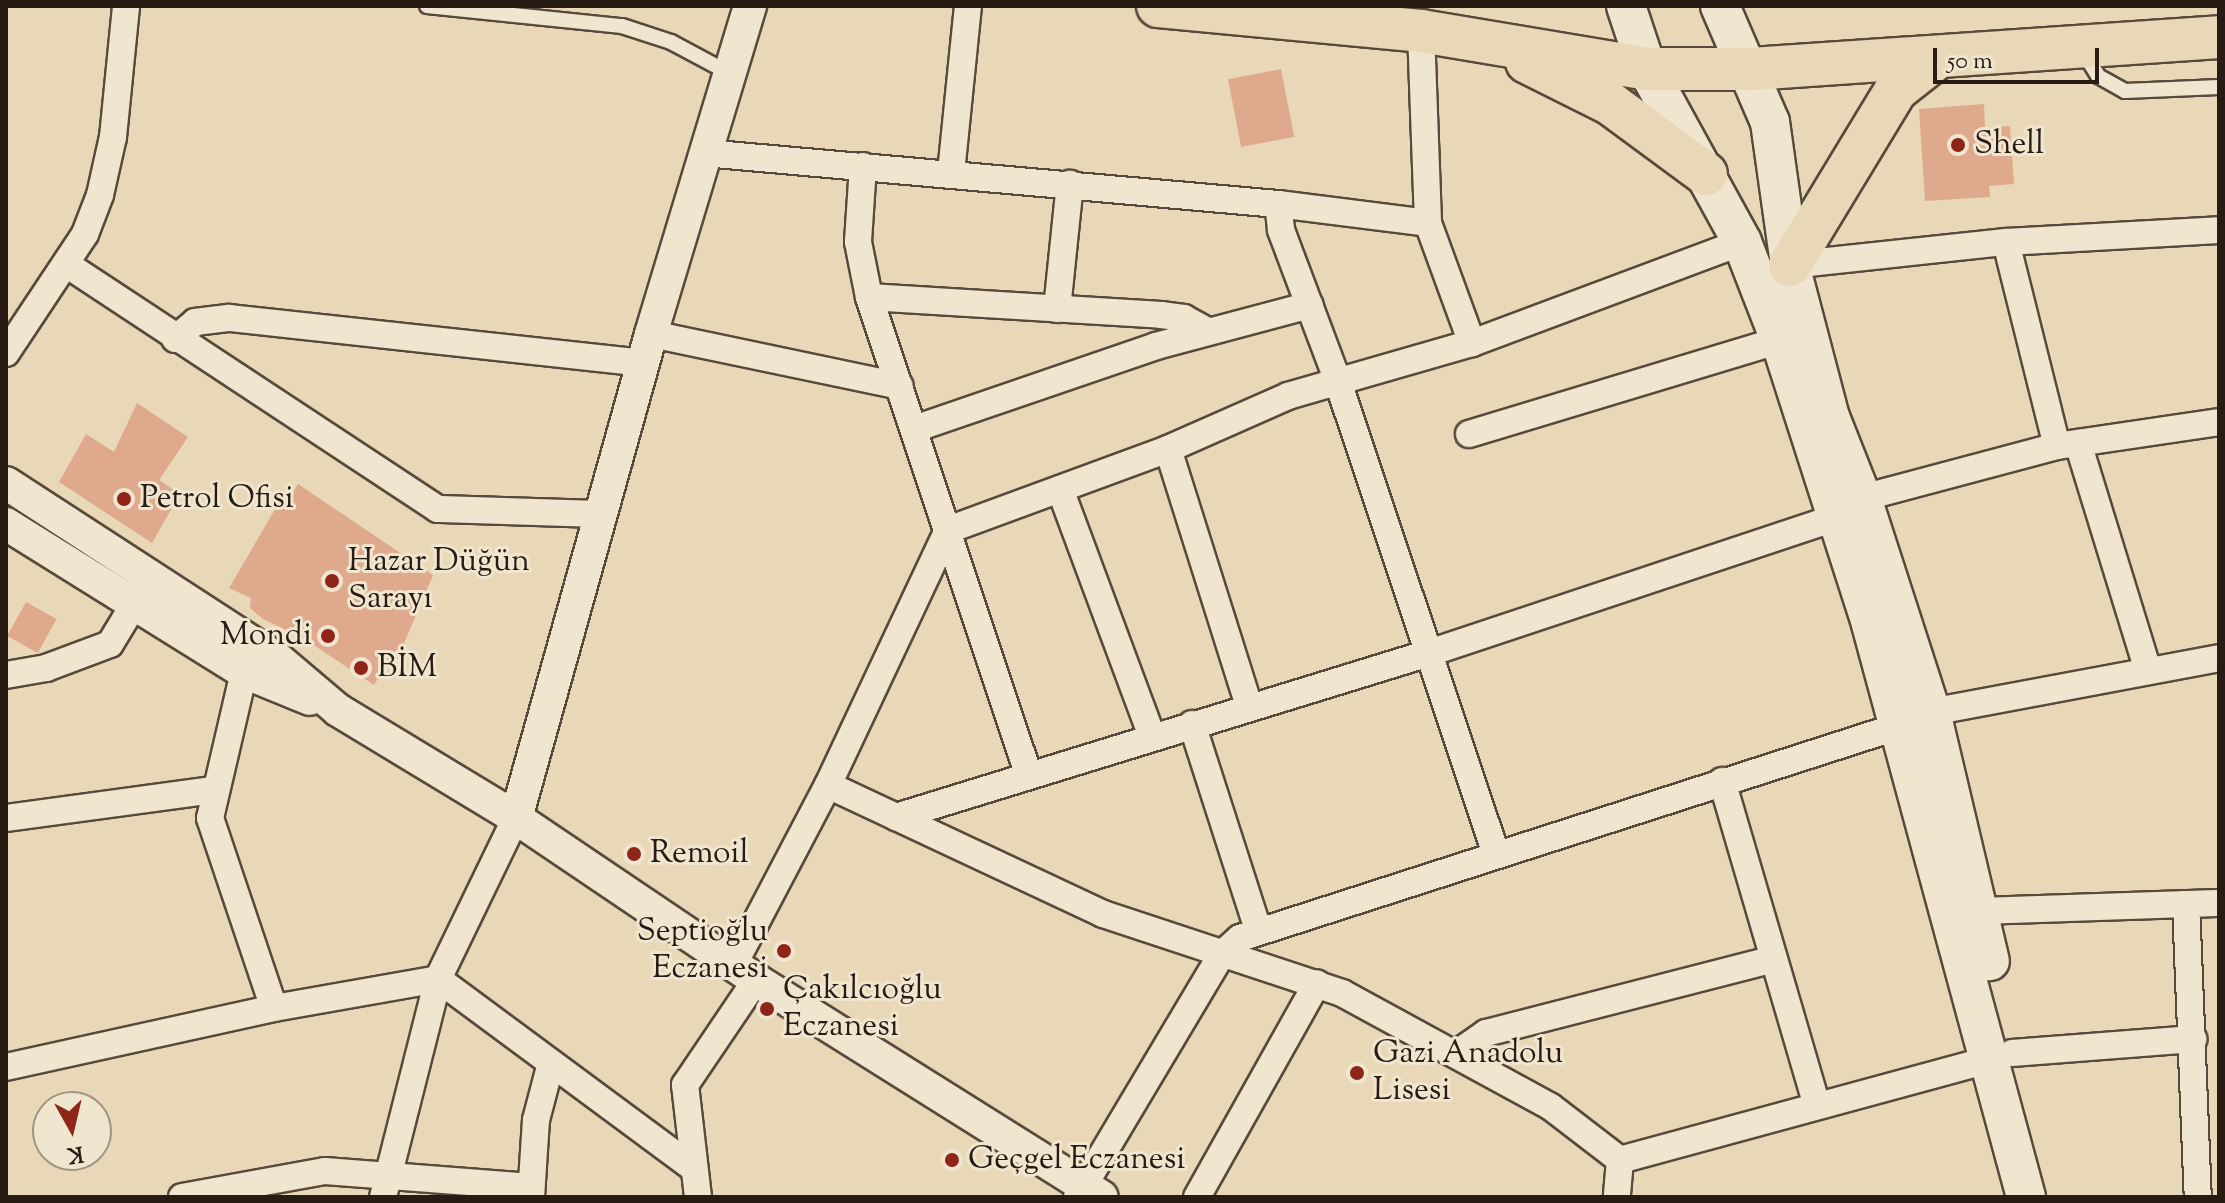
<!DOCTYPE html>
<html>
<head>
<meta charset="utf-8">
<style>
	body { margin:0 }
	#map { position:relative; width:2225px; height:1203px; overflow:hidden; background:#e8d8b7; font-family:"Sorts Mill Goudy",serif }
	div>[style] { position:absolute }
	.building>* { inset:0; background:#dea98c; transform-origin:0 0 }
	.roads { filter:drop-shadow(2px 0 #574a3c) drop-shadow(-2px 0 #574a3c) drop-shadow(0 2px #574a3c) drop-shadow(0 -2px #574a3c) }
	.service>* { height:14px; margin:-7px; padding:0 7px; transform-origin:7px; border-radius:7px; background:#f0e6d0 }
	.minor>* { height:26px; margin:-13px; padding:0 13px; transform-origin:13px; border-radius:13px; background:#f0e6d0 }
	.tertiary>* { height:32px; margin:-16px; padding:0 16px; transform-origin:16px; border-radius:16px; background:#f0e6d0 }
	.secondary>* { height:38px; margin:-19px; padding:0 19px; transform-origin:19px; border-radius:19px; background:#f0e6d0 }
	.primary>* { height:42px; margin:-21px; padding:0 21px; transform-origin:21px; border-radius:21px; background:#e8d8b7 }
	.dots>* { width:22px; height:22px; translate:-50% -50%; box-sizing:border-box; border:4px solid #f0e6d0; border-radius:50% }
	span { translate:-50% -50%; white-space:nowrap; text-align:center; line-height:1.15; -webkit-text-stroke:6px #f0e6d0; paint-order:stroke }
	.poi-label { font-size:32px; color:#271b13 }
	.left { translate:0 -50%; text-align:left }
	.right { translate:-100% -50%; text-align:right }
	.frame { position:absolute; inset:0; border:8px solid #271b13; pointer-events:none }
	.north { position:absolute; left:32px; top:1091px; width:80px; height:80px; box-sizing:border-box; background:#f0e6d0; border:2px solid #a09584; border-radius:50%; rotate:172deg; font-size:22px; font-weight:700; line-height:32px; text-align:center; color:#271b13 }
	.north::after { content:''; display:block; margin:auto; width:28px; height:36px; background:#8f2418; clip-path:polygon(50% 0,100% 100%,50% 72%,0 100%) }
	.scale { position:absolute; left:1933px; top:48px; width:166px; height:36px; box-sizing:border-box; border:4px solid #271b13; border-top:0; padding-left:10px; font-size:24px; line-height:28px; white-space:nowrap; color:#271b13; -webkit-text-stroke:6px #f0e6d0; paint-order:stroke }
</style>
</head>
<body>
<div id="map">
	<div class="building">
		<div style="left:1281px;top:69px;width:69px;height:54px;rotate:79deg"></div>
		<div style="clip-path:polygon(1984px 104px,1985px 128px,2010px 126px,2014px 184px,1989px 186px,1990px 197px,1925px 201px,1919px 109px)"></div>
		<div style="clip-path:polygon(137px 403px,188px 437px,159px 480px,180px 494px,152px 543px,59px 482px,86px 434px,114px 452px)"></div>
		<div style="clip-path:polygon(298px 484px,433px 575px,393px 669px,386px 666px,374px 685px,303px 638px,263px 619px,250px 608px,251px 598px,229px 588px,280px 501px,286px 505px)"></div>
		<div style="left:26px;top:602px;width:35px;height:39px;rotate:29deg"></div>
	</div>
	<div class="roads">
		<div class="service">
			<div style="left:427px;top:6px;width:196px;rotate:5.9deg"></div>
			<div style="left:622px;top:26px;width:52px;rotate:18.1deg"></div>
			<div style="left:671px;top:42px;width:66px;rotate:28.1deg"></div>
			<div style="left:2082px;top:50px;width:31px;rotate:58deg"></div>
			<div style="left:2098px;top:76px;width:31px;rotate:29deg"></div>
			<div style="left:2125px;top:91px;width:94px;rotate:-2.4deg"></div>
		</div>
		<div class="minor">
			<div style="left:1421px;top:31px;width:192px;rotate:87.9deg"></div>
			<div style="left:1428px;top:223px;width:128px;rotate:69.9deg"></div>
			<div style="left:704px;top:153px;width:576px;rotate:5.08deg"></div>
			<div style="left:1278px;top:204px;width:151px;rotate:7.2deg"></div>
			<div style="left:863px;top:166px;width:76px;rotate:93.8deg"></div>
			<div style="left:858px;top:242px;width:56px;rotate:78.7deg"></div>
			<div style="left:869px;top:297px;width:502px;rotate:71.53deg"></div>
			<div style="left:951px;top:173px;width:168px;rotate:-84.2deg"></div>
			<div style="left:1278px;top:204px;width:26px;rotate:83deg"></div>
			<div style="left:1281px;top:230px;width:159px;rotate:69.4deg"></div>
			<div style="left:1337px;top:379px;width:501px;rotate:71.49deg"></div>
			<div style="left:2006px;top:242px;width:210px;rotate:76deg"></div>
			<div style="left:66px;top:264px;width:445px;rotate:33.4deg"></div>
			<div style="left:438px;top:509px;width:163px;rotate:1.8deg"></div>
			<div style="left:1790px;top:265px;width:217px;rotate:-6.1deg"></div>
			<div style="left:2006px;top:242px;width:213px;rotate:-3.2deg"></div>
			<div style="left:869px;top:297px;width:293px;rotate:3.5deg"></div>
			<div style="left:1161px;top:315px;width:23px;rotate:7deg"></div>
			<div style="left:1184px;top:318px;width:25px;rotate:29deg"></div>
			<div style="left:1057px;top:309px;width:126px;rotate:-84.1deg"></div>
			<div style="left:651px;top:334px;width:254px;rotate:11.8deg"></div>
			<div style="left:175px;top:339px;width:26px;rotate:-40deg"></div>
			<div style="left:195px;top:322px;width:35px;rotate:-7deg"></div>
			<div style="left:230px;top:318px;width:415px;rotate:6.2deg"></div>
			<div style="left:6px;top:353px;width:143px;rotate:-56.4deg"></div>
			<div style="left:85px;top:234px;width:42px;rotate:-69deg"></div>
			<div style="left:100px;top:195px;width:59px;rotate:-77.4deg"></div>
			<div style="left:113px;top:137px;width:132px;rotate:-84.3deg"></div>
			<div style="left:914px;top:429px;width:256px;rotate:-18.9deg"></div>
			<div style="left:1156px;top:346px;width:159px;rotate:-14.9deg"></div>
			<div style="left:1469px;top:434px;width:325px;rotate:-16.8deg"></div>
			<div style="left:2078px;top:443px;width:234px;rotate:72.9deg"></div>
			<div style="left:1168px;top:449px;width:269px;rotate:72.5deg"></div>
			<div style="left:1060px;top:489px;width:264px;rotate:69.6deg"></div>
			<div style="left:244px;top:672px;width:150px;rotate:103.1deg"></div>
			<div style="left:210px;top:818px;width:200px;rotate:71.4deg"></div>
			<div style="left:6px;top:675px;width:41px;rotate:-9.9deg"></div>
			<div style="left:46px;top:668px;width:68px;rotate:-20.6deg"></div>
			<div style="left:110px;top:644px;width:50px;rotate:-58.8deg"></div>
			<div style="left:1931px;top:712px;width:293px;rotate:-10.6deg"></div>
			<div style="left:1192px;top:724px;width:215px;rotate:72.2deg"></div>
			<div style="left:1722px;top:781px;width:335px;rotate:73.7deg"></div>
			<div style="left:828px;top:785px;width:304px;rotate:25.1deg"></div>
			<div style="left:1103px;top:914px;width:252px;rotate:18.3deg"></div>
			<div style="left:1342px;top:993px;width:238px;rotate:28.6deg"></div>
			<div style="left:1551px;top:1107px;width:87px;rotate:37.5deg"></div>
			<div style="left:1620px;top:1160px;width:37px;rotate:95deg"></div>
			<div style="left:896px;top:817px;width:558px;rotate:-17.1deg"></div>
			<div style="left:1429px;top:653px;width:430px;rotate:-18.4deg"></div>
			<div style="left:1837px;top:517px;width:31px;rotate:-37deg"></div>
			<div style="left:1862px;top:498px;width:202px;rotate:-14.9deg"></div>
			<div style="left:2057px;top:446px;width:164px;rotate:-8.4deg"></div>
			<div style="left:6px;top:818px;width:209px;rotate:-7.7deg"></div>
			<div style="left:2186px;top:904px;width:293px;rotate:87.7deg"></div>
			<div style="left:1978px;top:911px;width:241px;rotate:-1.9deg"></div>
			<div style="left:734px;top:964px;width:202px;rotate:-62.3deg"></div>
			<div style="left:828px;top:785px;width:282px;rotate:-64.8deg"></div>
			<div style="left:948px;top:530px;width:234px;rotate:-20.2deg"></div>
			<div style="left:1168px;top:449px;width:131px;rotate:-23.8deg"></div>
			<div style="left:1288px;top:396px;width:191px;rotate:-16.1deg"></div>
			<div style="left:1472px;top:343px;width:288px;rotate:-20.5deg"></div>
			<div style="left:2012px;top:1053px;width:182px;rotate:-4.4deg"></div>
			<div style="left:1456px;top:1054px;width:37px;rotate:-35deg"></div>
			<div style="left:1486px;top:1033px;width:297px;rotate:-14.4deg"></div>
			<div style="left:6px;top:1067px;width:274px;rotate:-12.4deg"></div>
			<div style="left:274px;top:1008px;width:167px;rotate:-10deg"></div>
			<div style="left:438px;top:979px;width:316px;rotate:36.5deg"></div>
			<div style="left:1620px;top:1160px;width:385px;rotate:-15.2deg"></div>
			<div style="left:182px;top:1197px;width:145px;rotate:-10.3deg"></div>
			<div style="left:325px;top:1171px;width:207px;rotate:4.4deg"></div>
			<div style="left:383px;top:1197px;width:225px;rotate:-75.8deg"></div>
			<div style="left:438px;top:979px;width:179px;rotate:-64.2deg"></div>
			<div style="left:531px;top:1197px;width:77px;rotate:-86.3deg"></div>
			<div style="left:536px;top:1120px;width:59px;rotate:-75.3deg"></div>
			<div style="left:698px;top:1197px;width:113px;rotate:-96.6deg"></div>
			<div style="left:685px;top:1085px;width:127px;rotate:-55.9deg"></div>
			<div style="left:1077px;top:1197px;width:282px;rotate:-59.2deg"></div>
			<div style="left:1221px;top:955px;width:25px;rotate:-42deg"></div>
			<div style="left:1240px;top:938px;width:692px;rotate:-17.83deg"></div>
			<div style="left:1197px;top:1197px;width:245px;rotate:-60.7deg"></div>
		</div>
		<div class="tertiary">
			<div style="left:6px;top:483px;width:325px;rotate:33deg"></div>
			<div style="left:279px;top:660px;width:77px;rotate:40.3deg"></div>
			<div style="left:338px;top:710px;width:208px;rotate:31.2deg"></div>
			<div style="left:516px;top:818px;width:290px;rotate:34deg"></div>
			<div style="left:756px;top:980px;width:408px;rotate:32.1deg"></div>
			<div style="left:6px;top:524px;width:280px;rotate:31.9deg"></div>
			<div style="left:244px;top:672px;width:71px;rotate:22.2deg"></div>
			<div style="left:516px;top:818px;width:502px;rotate:-74.41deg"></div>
			<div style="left:651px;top:334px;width:343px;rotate:-73.2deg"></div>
		</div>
		<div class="secondary">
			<div style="left:1626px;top:6px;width:66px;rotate:71.6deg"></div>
			<div style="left:1647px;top:69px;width:197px;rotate:61.2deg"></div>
			<div style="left:1742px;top:242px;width:105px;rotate:68.8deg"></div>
			<div style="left:1780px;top:340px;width:298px;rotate:72.2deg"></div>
			<div style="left:1871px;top:624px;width:594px;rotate:74.86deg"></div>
			<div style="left:1720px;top:6px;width:126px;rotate:66.7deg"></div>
			<div style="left:1770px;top:122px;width:144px;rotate:82deg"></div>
			<div style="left:1790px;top:265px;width:157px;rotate:75.3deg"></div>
			<div style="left:1830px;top:417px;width:87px;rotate:68.4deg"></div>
			<div style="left:1862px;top:498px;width:225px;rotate:72.1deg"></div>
			<div style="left:1931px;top:712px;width:256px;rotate:76.7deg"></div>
		</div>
		<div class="primary">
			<div style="left:1158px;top:6px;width:264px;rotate:5.4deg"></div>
			<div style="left:1421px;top:31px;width:229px;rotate:9.5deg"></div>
			<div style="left:1647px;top:69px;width:104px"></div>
			<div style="left:1751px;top:69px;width:469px;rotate:-3.9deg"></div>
			<div style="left:1527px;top:62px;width:94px;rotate:26.6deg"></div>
			<div style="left:1611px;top:104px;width:118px;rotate:36.4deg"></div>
			<div style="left:1790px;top:265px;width:205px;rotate:-58.8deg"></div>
			<div style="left:1896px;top:90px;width:53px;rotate:-38.2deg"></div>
		</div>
	</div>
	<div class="dots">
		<div style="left:1958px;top:145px;background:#8f2418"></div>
		<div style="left:124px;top:499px;background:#8f2418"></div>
		<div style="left:332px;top:581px;background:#8f2418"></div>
		<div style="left:328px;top:636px;background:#8f2418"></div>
		<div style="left:361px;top:668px;background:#8f2418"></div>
		<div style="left:634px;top:854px;background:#8f2418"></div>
		<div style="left:784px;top:951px;background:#8f2418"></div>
		<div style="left:767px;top:1009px;background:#8f2418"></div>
		<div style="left:1357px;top:1073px;background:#8f2418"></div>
		<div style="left:952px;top:1160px;background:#8f2418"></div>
	</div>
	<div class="poi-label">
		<span class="left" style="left:1974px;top:145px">Shell</span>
		<span class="left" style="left:140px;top:499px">Petrol Ofisi</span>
		<span class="left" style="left:348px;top:581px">Hazar Düğün<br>Sarayı</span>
		<span class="right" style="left:312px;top:636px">Mondi</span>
		<span class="left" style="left:377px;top:668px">BİM</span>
		<span class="left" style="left:650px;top:854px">Remoil</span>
		<span class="right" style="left:768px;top:951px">Septioğlu<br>Eczanesi</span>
		<span class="left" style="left:783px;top:1009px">Çakılcıoğlu<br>Eczanesi</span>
		<span class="left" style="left:1373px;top:1073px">Gazi Anadolu<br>Lisesi</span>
		<span class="left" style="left:968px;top:1160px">Geçgel Eczanesi</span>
	</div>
	<div class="frame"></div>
	<div class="north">K</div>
	<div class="scale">50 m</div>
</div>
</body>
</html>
